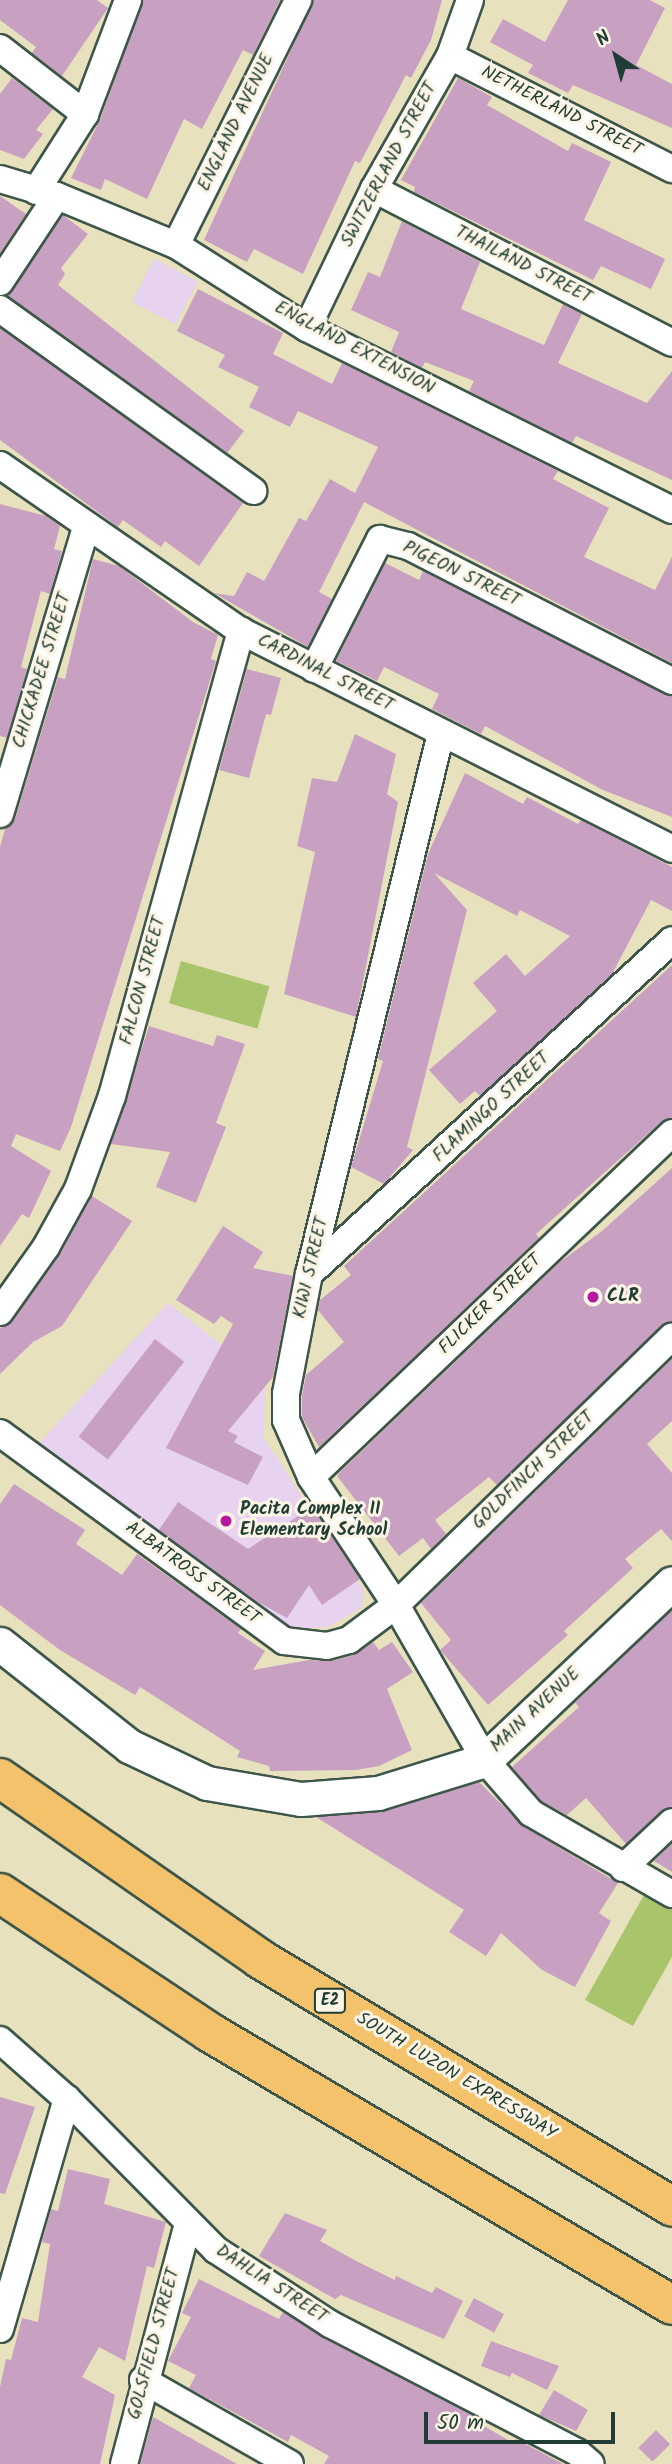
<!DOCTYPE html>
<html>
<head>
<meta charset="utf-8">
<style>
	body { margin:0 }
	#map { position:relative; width:672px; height:2464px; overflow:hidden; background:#e8e1be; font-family:Kalam,sans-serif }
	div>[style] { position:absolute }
	.built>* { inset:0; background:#e7d2ef; transform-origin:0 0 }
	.green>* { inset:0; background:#a9c56c; transform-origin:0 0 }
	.building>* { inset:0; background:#c8a1c2; transform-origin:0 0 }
	.roads { filter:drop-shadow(2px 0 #3d5649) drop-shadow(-2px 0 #3d5649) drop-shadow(0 2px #3d5649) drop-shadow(0 -2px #3d5649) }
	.minor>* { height:26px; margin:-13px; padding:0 13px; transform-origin:13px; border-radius:13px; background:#fff }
	.tertiary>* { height:33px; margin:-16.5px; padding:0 16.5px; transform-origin:16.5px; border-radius:16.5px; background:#fff }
	.motorway>* { height:38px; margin:-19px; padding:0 19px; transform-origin:19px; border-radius:19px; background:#f3c26a }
	.dots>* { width:19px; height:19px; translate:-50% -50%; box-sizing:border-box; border:4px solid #fcf5e5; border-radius:50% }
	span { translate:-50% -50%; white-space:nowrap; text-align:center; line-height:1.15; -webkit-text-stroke:6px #fcf5e5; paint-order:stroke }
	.shield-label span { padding:2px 5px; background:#fcf5e5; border:2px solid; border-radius:5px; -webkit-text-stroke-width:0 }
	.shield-label { font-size:16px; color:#1f3d34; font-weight:700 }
	.street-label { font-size:18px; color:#1f3d34 }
	.poi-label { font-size:18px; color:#1f3d34; font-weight:700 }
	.left { translate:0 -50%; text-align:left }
	.north { position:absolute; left:581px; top:21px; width:70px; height:70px; -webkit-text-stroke:5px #fcf5e5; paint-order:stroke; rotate:324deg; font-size:19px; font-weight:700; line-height:28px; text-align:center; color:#1f3d34 }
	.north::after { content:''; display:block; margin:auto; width:24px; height:32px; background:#1f3d34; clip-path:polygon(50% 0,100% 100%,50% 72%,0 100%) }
	.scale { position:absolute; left:424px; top:2412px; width:191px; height:32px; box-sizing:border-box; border:4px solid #1f3d34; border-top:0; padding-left:9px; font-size:21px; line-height:24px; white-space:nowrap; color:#1f3d34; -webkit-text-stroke:5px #fcf5e5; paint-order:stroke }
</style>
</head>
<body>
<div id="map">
	<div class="built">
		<div style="left:154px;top:259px;width:49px;height:48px;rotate:27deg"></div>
		<div style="clip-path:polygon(168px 1303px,265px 1379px,264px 1438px,364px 1591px,361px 1608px,328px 1627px,288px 1629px,33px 1450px)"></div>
	</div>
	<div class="green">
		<div style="left:181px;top:961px;width:92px;height:44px;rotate:16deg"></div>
		<div style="clip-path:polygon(644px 1895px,672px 1910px,672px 1957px,633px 2026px,585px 2000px)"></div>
	</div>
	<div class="building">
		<div style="clip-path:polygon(0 0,97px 0,108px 8px,62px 76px,32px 53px,36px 47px,0 20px)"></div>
		<div style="clip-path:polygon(143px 0,280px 0,253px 55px,243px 50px,202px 129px,184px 119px,147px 199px,105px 179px,101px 190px,71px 178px,100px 120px)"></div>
		<div style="clip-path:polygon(314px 0,442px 0,431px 40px,411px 78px,406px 75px,360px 163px,355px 161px,303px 274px,254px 249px,247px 262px,204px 240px)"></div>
		<div style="clip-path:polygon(568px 0,650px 0,665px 8px,636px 65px,672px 84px,672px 128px,573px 85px,568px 93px,528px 73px,533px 65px,490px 42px,503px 19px,545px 42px)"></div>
		<div style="clip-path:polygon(12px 78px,53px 109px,36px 130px,43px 134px,24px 159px,0 150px,0 94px)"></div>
		<div style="clip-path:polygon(458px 78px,492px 97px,487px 105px,568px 151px,572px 143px,611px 162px,584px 220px,665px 259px,651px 289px,601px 266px,593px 280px,414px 192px,415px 187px,401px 180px)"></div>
		<div style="clip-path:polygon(0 196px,26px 214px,0 253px)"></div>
		<div style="clip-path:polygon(63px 215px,88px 234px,61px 268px,65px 274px,58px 285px,244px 431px,227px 453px,8px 296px)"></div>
		<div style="clip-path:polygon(402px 221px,480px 262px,461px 309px,544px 345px,563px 304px,582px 314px,558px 363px,647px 403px,672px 371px,672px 480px,576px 436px,572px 443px,469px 391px,474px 381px,425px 362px,422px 368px,391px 352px,399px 332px,351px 310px,368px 272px,380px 277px)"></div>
		<div style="clip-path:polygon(198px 289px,283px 333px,273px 354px,332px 384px,342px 363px,558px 471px,553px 479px,609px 508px,584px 557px,655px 590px,672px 557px,672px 663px,364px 502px,319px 592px,332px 599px,308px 647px,214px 593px,234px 596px,247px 572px,264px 581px,299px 518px,306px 521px,330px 479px,355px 493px,378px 447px,298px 411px,290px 427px,249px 407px,259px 387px,218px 367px,225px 355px,177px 331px)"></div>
		<div style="clip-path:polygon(0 328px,243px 503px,199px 566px,165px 541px,161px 547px,123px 520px,118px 527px,0 440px)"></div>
		<div style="clip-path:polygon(0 504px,46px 516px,60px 526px,54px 549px,62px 551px,50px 594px,41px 591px,21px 667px,27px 669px,7px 738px,0 736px)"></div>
		<div style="clip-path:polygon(93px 559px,119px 566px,193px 622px,218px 635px,211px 659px,216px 661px,71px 1127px,60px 1151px,16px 1134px,11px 1146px,51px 1171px,29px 1218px,22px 1214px,0 1246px,0 847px,5px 829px,15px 819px,58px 677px,65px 679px)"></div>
		<div style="clip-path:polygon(385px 563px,419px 580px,423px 571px,672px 697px,672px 817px,603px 790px,485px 726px,481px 734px,432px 709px,439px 694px,384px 667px,377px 681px,336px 661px)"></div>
		<div style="clip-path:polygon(247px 669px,281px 678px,271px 715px,266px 714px,249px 778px,219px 770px)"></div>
		<div style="clip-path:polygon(355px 734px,396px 754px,387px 794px,398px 802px,356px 1017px,284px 994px,315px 852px,297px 846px,312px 778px,337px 782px)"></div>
		<div style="clip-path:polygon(465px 773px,523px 804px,527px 797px,578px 824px,581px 820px,672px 867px,672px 911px,651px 900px,612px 974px,480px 1096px,475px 1091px,460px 1104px,429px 1070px,497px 1011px,473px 983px,506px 954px,525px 976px,570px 936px,520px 910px,517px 916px,434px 873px,467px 910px,407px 1147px,413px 1150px,384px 1184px,351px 1167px,383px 1061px,378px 1059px,428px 854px)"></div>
		<div style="clip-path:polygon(672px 965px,672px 1118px,661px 1122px,536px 1234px,539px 1238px,319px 1447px,302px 1417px,302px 1396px,306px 1375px,344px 1342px,318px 1310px,320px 1300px,351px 1275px,344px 1266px)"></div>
		<div style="clip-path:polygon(149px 1026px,213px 1046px,217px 1035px,245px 1044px,216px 1123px,226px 1127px,196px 1203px,156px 1187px,170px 1152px,111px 1144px)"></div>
		<div style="clip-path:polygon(672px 1168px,672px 1322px,661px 1326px,497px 1485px,489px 1477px,435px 1520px,446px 1534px,431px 1549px,423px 1538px,399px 1556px,337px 1476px,340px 1472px,560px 1262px,602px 1231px)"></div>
		<div style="clip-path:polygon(92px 1196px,132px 1221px,62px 1326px,33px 1342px,0 1374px,0 1328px,13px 1321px,59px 1256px)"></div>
		<div style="clip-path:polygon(223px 1226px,263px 1252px,253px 1268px,293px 1276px,273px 1377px,228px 1431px,238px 1436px,234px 1442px,263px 1457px,248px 1485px,166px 1448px,233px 1324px,221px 1316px,214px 1324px,176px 1300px)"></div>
		<div style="left:155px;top:1339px;width:37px;height:124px;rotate:38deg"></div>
		<div style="clip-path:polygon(672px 1359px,672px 1421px,647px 1444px,672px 1473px,672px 1541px,661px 1529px,625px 1559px,633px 1568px,564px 1631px,568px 1635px,488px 1705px,440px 1650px,451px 1640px,421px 1603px)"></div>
		<div style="clip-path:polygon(14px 1484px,85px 1530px,76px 1544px,122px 1575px,137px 1554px,241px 1629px,238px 1633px,265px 1651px,253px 1670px,309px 1660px,331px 1661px,354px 1655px,373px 1642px,379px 1650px,392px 1642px,413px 1672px,387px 1689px,412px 1750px,379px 1766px,356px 1770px,270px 1771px,269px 1766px,237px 1757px,240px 1751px,140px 1687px,135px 1695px,60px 1650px,0 1605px,0 1504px)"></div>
		<div style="clip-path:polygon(178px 1502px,248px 1549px,312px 1507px,360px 1579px,322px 1605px,309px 1585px,287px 1618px,258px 1602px,159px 1530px)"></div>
		<div style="clip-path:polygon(672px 1610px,672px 1807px,661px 1811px,626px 1844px,586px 1798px,567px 1815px,541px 1801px,512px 1767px,579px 1707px,575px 1703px)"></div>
		<div style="clip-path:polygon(479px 1782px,523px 1826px,618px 1883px,599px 1913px,611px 1921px,575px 1987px,542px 1970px,501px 1933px,486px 1956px,449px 1932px,464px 1910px,316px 1817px,383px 1811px)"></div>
		<div style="clip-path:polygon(672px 1844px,672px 1872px,654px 1861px)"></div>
		<div style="clip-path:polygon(0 2097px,35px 2107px,5px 2194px,0 2193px)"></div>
		<div style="clip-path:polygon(68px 2169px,110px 2179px,104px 2204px,166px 2222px,154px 2268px,147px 2266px,125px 2361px,99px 2347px,82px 2377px,115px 2395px,100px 2464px,0 2464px,0 2387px,6px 2359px,11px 2360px,22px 2318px,38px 2322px,50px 2244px,42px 2242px,51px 2209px,58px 2211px)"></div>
		<div style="clip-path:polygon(285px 2213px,327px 2230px,320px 2241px,358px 2262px,395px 2280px,396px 2276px,432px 2293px,436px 2287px,463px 2301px,444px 2339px,341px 2295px,335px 2299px,259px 2256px)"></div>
		<div style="clip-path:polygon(199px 2279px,279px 2319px,283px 2312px,323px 2338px,476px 2417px,474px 2420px,513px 2443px,516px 2439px,563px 2464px,324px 2464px,329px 2456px,291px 2435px,288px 2442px,189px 2388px,196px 2375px,168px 2361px,191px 2317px,182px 2313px)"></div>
		<div style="left:474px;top:2298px;width:34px;height:21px;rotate:28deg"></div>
		<div style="clip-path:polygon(491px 2341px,559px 2366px,547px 2390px,512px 2373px,510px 2377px,481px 2366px)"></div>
		<div style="clip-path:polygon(554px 2390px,588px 2410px,576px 2431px,539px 2415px)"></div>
		<div style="clip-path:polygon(153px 2417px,237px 2464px,140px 2464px)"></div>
		<div style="left:656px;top:2430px;width:20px;height:25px;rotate:45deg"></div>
	</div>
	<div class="roads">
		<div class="minor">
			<div style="left:0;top:48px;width:108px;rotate:37.8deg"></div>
			<div style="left:450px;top:56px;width:249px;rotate:27deg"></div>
			<div style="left:0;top:179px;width:59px;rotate:16.6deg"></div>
			<div style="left:57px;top:196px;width:129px;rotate:22.4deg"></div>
			<div style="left:176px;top:245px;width:155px;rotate:32.4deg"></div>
			<div style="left:307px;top:328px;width:408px;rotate:26.5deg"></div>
			<div style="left:374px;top:189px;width:335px;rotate:27.3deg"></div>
			<div style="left:36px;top:191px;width:91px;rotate:-57.5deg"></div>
			<div style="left:85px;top:114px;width:122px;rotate:-69.3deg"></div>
			<div style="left:176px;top:245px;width:274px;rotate:-63.5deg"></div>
			<div style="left:0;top:282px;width:103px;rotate:-56.5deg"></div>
			<div style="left:0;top:309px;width:312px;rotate:35.7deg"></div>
			<div style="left:307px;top:328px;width:154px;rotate:-64.3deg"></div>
			<div style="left:374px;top:189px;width:153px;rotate:-60.3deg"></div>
			<div style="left:450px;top:56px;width:59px;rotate:-70.3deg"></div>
			<div style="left:0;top:465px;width:293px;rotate:34.6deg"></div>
			<div style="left:241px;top:631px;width:483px;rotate:26.8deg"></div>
			<div style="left:314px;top:669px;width:146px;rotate:-63.1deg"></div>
			<div style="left:380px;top:539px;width:29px;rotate:14deg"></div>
			<div style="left:408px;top:546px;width:297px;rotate:27.1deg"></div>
			<div style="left:441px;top:733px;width:557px;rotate:103.71deg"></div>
			<div style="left:309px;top:1274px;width:122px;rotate:100.9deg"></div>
			<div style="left:286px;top:1394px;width:26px;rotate:90deg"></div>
			<div style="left:286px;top:1420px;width:62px;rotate:66.3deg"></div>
			<div style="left:311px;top:1477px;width:154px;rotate:56.4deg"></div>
			<div style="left:396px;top:1605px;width:179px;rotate:60.1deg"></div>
			<div style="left:485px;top:1760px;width:70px;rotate:49deg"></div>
			<div style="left:531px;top:1813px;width:163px;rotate:29.9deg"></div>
			<div style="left:0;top:814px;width:299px;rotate:-73.3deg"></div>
			<div style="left:309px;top:1274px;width:493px;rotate:-42.6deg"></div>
			<div style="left:0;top:1312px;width:80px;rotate:-54.7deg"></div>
			<div style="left:46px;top:1247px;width:66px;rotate:-61.1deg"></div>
			<div style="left:78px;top:1189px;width:99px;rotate:-69.9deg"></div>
			<div style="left:112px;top:1096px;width:483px;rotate:-74.5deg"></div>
			<div style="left:0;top:1433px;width:352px;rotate:36.2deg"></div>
			<div style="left:284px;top:1641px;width:43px;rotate:6.6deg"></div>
			<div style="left:327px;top:1646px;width:23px;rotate:-15deg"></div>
			<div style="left:349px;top:1640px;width:59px;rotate:-36.7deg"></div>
			<div style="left:396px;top:1605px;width:385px;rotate:-44.2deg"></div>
			<div style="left:311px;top:1477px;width:499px;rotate:-43.6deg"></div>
			<div style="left:623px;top:1868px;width:67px;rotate:-43.2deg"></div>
			<div style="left:0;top:2040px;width:89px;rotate:41.4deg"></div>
			<div style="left:67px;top:2099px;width:212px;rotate:45.4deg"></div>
			<div style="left:216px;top:2250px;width:136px;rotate:33deg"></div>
			<div style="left:330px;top:2324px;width:278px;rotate:27.4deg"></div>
			<div style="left:577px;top:2452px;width:18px;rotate:41deg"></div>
			<div style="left:0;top:2329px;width:240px;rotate:-73.8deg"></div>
			<div style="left:143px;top:2380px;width:169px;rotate:29.7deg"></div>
			<div style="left:124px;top:2464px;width:248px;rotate:-75.1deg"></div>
		</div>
		<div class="tertiary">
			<div style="left:0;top:1644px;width:164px;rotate:38.3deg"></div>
			<div style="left:129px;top:1746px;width:86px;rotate:25.4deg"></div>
			<div style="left:207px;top:1783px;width:95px;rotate:9.7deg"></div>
			<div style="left:301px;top:1799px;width:77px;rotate:-4.5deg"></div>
			<div style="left:378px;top:1793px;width:112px;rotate:-17.1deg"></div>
			<div style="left:485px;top:1760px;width:257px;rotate:-43.4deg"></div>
		</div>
		<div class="motorway">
			<div style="left:0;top:1778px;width:317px;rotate:34.8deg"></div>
			<div style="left:260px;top:1959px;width:481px;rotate:31deg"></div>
			<div style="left:0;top:1893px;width:251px;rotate:33.6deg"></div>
			<div style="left:209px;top:2032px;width:537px;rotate:30.52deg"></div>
		</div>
	</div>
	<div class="dots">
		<div style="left:593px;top:1297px;background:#b5179e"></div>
		<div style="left:226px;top:1521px;background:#b5179e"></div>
	</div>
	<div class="shield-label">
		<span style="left:330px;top:2001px">E2</span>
	</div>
	<div class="street-label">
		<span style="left:561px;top:112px;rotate:27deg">NETHERLAND STREET</span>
		<span style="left:237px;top:123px;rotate:-64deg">ENGLAND AVENUE</span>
		<span style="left:390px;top:165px;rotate:-62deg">SWITZERLAND STREET</span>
		<span style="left:523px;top:266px;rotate:27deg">THAILAND STREET</span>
		<span style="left:354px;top:349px;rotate:28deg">ENGLAND EXTENSION</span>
		<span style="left:461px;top:575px;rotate:26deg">PIGEON STREET</span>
		<span style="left:43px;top:671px;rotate:-73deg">CHICKADEE STREET</span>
		<span style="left:325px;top:674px;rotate:27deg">CARDINAL STREET</span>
		<span style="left:144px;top:981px;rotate:-75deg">FALCON STREET</span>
		<span style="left:492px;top:1108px;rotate:-43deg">FLAMINGO STREET</span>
		<span style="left:312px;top:1268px;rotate:-77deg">KIWI STREET</span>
		<span style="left:491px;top:1305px;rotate:-44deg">FLICKER STREET</span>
		<span style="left:534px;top:1471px;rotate:-44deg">GOLDFINCH STREET</span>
		<span style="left:192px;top:1574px;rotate:36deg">ALBATROSS STREET</span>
		<span style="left:536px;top:1711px;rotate:-43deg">MAIN AVENUE</span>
		<span style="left:456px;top:2077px;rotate:31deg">SOUTH LUZON EXPRESSWAY</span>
		<span style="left:271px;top:2285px;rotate:33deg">DAHLIA STREET</span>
		<span style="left:155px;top:2344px;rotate:-75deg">GOLSFIELD STREET</span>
	</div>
	<div class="poi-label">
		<span class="left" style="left:607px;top:1297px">CLR</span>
		<span class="left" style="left:240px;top:1521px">Pacita Complex II<br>Elementary School</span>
	</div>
	<div class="north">N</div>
	<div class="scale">50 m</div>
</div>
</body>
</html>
